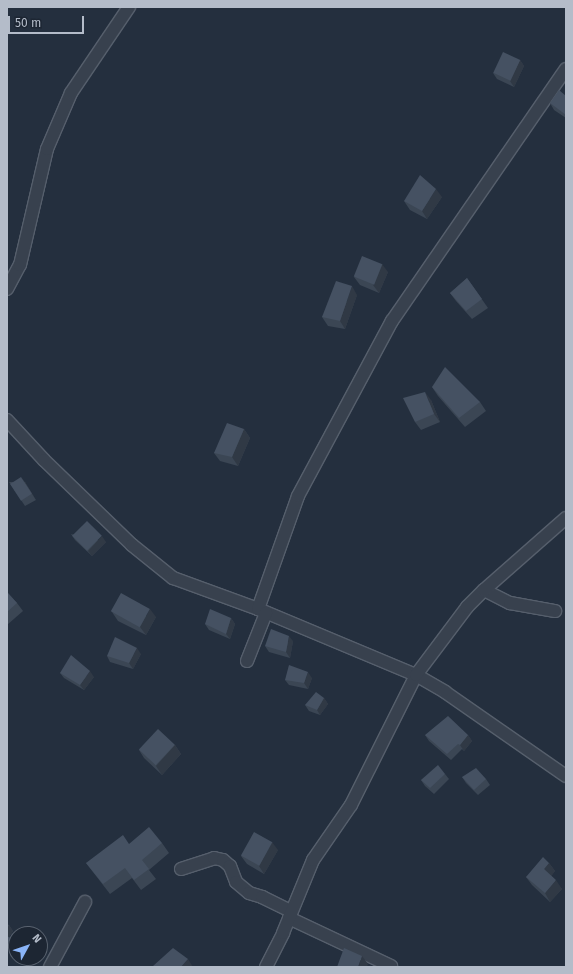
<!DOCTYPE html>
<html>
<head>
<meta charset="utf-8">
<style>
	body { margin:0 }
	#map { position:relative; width:573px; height:974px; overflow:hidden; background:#242f3e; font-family:"Fira Sans",sans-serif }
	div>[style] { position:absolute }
	.roads { filter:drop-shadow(1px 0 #565f6c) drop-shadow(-1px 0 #565f6c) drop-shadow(0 1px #565f6c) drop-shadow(0 -1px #565f6c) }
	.street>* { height:12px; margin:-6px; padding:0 6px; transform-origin:6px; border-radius:6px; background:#38414e }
	.wall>* { inset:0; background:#3b4654 }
	.shaded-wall>* { inset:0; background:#303945 }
	.building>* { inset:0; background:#455162; transform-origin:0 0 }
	span { translate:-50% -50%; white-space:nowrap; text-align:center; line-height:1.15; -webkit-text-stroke:3.5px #1d2633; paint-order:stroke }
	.frame { position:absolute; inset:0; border:8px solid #b4bcc9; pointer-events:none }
	.north { position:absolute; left:8px; top:926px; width:40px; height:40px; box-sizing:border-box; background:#1d2633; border:1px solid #59626f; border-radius:50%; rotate:50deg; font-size:11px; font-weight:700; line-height:16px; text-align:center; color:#b4bcc9 }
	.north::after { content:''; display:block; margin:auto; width:14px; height:18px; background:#8ab4f8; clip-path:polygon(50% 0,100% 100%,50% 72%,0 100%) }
	.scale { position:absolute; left:8px; top:16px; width:76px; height:18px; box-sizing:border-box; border:2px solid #b4bcc9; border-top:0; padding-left:5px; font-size:12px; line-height:14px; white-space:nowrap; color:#b4bcc9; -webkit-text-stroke:3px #1d2633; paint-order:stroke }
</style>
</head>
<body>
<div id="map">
	<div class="roads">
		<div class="street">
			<div style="left:7px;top:289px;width:27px;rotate:-62deg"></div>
			<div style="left:20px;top:265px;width:119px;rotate:-76.9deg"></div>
			<div style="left:47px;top:149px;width:61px;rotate:-66.8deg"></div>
			<div style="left:71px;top:93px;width:104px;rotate:-56deg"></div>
			<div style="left:7px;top:420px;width:54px;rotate:47.2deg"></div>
			<div style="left:44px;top:460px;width:122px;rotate:44deg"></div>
			<div style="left:132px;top:545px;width:53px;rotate:38.8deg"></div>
			<div style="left:173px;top:578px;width:90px;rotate:20deg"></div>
			<div style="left:258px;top:609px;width:171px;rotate:22.7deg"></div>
			<div style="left:416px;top:675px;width:34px;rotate:30deg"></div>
			<div style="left:445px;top:692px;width:147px;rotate:34.8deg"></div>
			<div style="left:484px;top:590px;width:29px;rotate:27deg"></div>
			<div style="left:510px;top:603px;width:46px;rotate:10.1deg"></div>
			<div style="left:258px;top:609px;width:120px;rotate:-70.5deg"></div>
			<div style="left:298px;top:496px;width:199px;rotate:-61.8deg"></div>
			<div style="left:392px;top:321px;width:306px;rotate:-55.4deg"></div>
			<div style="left:247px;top:661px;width:52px;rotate:-68.4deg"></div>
			<div style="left:181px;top:869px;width:35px;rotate:-18deg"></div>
			<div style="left:214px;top:858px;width:9px;rotate:13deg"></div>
			<div style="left:223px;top:860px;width:9px;rotate:41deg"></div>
			<div style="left:230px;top:866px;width:17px;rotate:69deg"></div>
			<div style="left:236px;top:882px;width:17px;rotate:40deg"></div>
			<div style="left:249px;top:893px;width:14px;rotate:17deg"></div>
			<div style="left:262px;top:897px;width:32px;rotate:26deg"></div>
			<div style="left:289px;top:918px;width:113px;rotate:25.2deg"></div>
			<div style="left:50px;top:967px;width:74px;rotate:-61.7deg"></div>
			<div style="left:266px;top:967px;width:38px;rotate:-63deg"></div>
			<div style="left:283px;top:933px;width:79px;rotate:-67.7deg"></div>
			<div style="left:313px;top:860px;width:67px;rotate:-55.4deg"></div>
			<div style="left:351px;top:805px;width:145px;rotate:-63.4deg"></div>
			<div style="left:416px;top:675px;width:85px;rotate:-53.1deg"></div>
			<div style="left:467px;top:607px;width:24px;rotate:-45deg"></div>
			<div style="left:484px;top:590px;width:109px;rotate:-41.3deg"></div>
		</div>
	</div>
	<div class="wall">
		<div style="clip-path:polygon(520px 60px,524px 66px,514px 87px,497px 79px,493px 73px)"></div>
		<div style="clip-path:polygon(566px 96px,566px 118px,554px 110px,550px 103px)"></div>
		<div style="clip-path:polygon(442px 197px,427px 219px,410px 210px,404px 201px)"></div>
		<div style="clip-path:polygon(388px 272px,379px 293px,360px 285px,354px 277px)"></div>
		<div style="clip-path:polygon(467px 278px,488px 308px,472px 319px,456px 301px,450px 293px)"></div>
		<div style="clip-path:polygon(357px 295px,345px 329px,328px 326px,322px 317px)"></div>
		<div style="clip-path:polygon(432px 387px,480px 402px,486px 411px,465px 427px,438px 396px)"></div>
		<div style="clip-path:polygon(431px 400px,440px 422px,421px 430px,415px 422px)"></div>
		<div style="clip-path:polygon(244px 429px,250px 438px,238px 466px,220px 461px,214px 453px)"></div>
		<div style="clip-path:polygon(9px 482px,25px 482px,36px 500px,25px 506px)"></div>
		<div style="clip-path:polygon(71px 534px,106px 542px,92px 556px,75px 540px)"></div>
		<div style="clip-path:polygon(7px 592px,17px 603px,23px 611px,7px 625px)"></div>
		<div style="clip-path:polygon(112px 612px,156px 617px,146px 635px,118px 621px)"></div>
		<div style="clip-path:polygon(231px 618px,235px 624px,230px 639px,209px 630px,205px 624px)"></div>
		<div style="clip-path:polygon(293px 641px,290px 658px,269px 652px,265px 646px)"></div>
		<div style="clip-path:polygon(141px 654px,133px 669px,110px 662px,107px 656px)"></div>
		<div style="clip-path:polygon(60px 673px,94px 677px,84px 690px,64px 678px)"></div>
		<div style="clip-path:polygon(312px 678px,308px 689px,289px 685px,285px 680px)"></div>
		<div style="clip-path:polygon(324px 698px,328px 704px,320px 715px,309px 711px,305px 705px)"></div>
		<div style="clip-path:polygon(425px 735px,468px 735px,472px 741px,464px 751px,462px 749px,451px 760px,429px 741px)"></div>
		<div style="clip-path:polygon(175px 745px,181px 754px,162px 775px,144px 758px,139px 750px)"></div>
		<div style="clip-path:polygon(445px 774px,449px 779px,434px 794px,425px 786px,421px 780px)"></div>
		<div style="clip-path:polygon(462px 777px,486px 779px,490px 785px,478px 795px,466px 783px)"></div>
		<div style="clip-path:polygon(162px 843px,169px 853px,149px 870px,156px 879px,141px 890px,132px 878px,110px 894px,86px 863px,129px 844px)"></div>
		<div style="clip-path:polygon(278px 850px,264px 874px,247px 864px,241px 856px)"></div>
		<div style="clip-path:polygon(549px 863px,555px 871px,551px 876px,562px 889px,550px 902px,532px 885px,526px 877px)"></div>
		<div style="clip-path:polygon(7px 924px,9px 925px,13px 931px,9px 937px,12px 939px,16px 945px,14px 949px,7px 945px)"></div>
	</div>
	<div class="shaded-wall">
		<div style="clip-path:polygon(520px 60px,524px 66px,514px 87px,510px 81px)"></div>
		<div style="clip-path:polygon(436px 189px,442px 197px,427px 219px,422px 211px)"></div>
		<div style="clip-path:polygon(382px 264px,388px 272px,379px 293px,373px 285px)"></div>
		<div style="clip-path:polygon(352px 286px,357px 295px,345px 329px,340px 321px)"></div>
		<div style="clip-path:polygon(425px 392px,431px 400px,440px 422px,434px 414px)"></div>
		<div style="clip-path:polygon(244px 429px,250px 438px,238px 466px,232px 457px)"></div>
		<div style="clip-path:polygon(21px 477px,25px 482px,36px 500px,32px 494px)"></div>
		<div style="clip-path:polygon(102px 536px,106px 542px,92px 556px,88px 551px)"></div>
		<div style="clip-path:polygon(150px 609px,156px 617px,146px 635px,140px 627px)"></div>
		<div style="clip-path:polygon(231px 618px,235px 624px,230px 639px,226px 634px)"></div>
		<div style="clip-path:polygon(289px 636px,293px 641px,290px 658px,286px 652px)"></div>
		<div style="clip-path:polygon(137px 648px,141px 654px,133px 669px,129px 663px)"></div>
		<div style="clip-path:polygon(90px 671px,94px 677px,84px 690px,80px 685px)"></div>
		<div style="clip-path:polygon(308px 672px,312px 678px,308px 689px,304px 683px)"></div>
		<div style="clip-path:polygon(324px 698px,328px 704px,320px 715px,317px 710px)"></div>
		<div style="clip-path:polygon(468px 735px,472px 741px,464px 751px,460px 745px)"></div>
		<div style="clip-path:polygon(175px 745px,181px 754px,162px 775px,156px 766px)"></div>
		<div style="clip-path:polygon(272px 842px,278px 850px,264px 874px,259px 866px)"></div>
		<div style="clip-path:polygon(549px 863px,555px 871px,550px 878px,544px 869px)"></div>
		<div style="clip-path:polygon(556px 880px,562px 889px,550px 902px,545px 893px)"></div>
		<div style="clip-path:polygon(9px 925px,13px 931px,8px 939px,7px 937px,7px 929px)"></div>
		<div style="clip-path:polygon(12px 939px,16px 945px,14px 949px,10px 943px)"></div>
		<div style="clip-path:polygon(362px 956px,368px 964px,367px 967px,358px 967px)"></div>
		<div style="clip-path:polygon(188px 959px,193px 967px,181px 967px)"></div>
	</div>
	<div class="building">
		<div style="left:503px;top:52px;width:19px;height:23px;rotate:25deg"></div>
		<div style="clip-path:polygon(559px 90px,566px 96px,566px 115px,550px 103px)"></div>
		<div style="clip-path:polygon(420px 175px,436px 189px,422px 211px,404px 201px)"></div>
		<div style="left:362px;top:256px;width:22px;height:22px;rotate:22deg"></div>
		<div style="clip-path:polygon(467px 278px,482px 299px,466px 311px,450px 293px)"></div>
		<div style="clip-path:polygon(336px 281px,352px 286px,340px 321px,322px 317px)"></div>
		<div style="clip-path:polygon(445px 367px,480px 402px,459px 418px,432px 387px)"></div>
		<div style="clip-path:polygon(425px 392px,434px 414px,415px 422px,403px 398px)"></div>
		<div style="clip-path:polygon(227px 423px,244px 429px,232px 457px,214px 453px)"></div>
		<div style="left:21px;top:477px;width:20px;height:13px;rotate:57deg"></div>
		<div style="left:87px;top:521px;width:21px;height:21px;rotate:45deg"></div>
		<div style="clip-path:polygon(7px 592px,17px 603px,7px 612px)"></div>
		<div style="left:121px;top:593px;width:33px;height:21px;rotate:29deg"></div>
		<div style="clip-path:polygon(210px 609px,231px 618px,226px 634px,205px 624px)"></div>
		<div style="clip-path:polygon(271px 629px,289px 636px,286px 652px,265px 646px)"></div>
		<div style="clip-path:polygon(115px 637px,137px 648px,129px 663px,107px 656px)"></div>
		<div style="clip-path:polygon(71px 655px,90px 671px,80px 685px,60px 673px)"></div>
		<div style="clip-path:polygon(289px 665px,308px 672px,304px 683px,285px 680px)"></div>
		<div style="clip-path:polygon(316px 692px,324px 698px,317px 710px,305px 705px)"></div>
		<div style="clip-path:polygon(448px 716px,468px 735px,460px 745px,458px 744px,447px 754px,425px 735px)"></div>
		<div style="left:158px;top:729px;width:23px;height:28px;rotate:43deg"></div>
		<div style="clip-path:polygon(438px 765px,445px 774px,430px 788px,421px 780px)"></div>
		<div style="clip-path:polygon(476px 768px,486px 779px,474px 790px,462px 777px)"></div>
		<div style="clip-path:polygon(149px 827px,162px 843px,142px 860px,149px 869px,134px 880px,125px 868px,103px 884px,86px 863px,123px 835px,129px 844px)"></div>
		<div style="left:254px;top:832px;width:21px;height:27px;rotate:29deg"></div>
		<div style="clip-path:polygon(543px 857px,549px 863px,544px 869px,556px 880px,545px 893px,526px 877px)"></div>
		<div style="clip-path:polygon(7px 936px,12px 939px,10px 943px,7px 942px)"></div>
		<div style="clip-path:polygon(173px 948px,188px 959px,181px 967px,154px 967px,153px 966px)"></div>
		<div style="clip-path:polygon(344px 948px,362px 956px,358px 967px,337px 967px)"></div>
	</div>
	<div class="frame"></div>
	<div class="north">N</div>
	<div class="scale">50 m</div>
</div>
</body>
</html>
